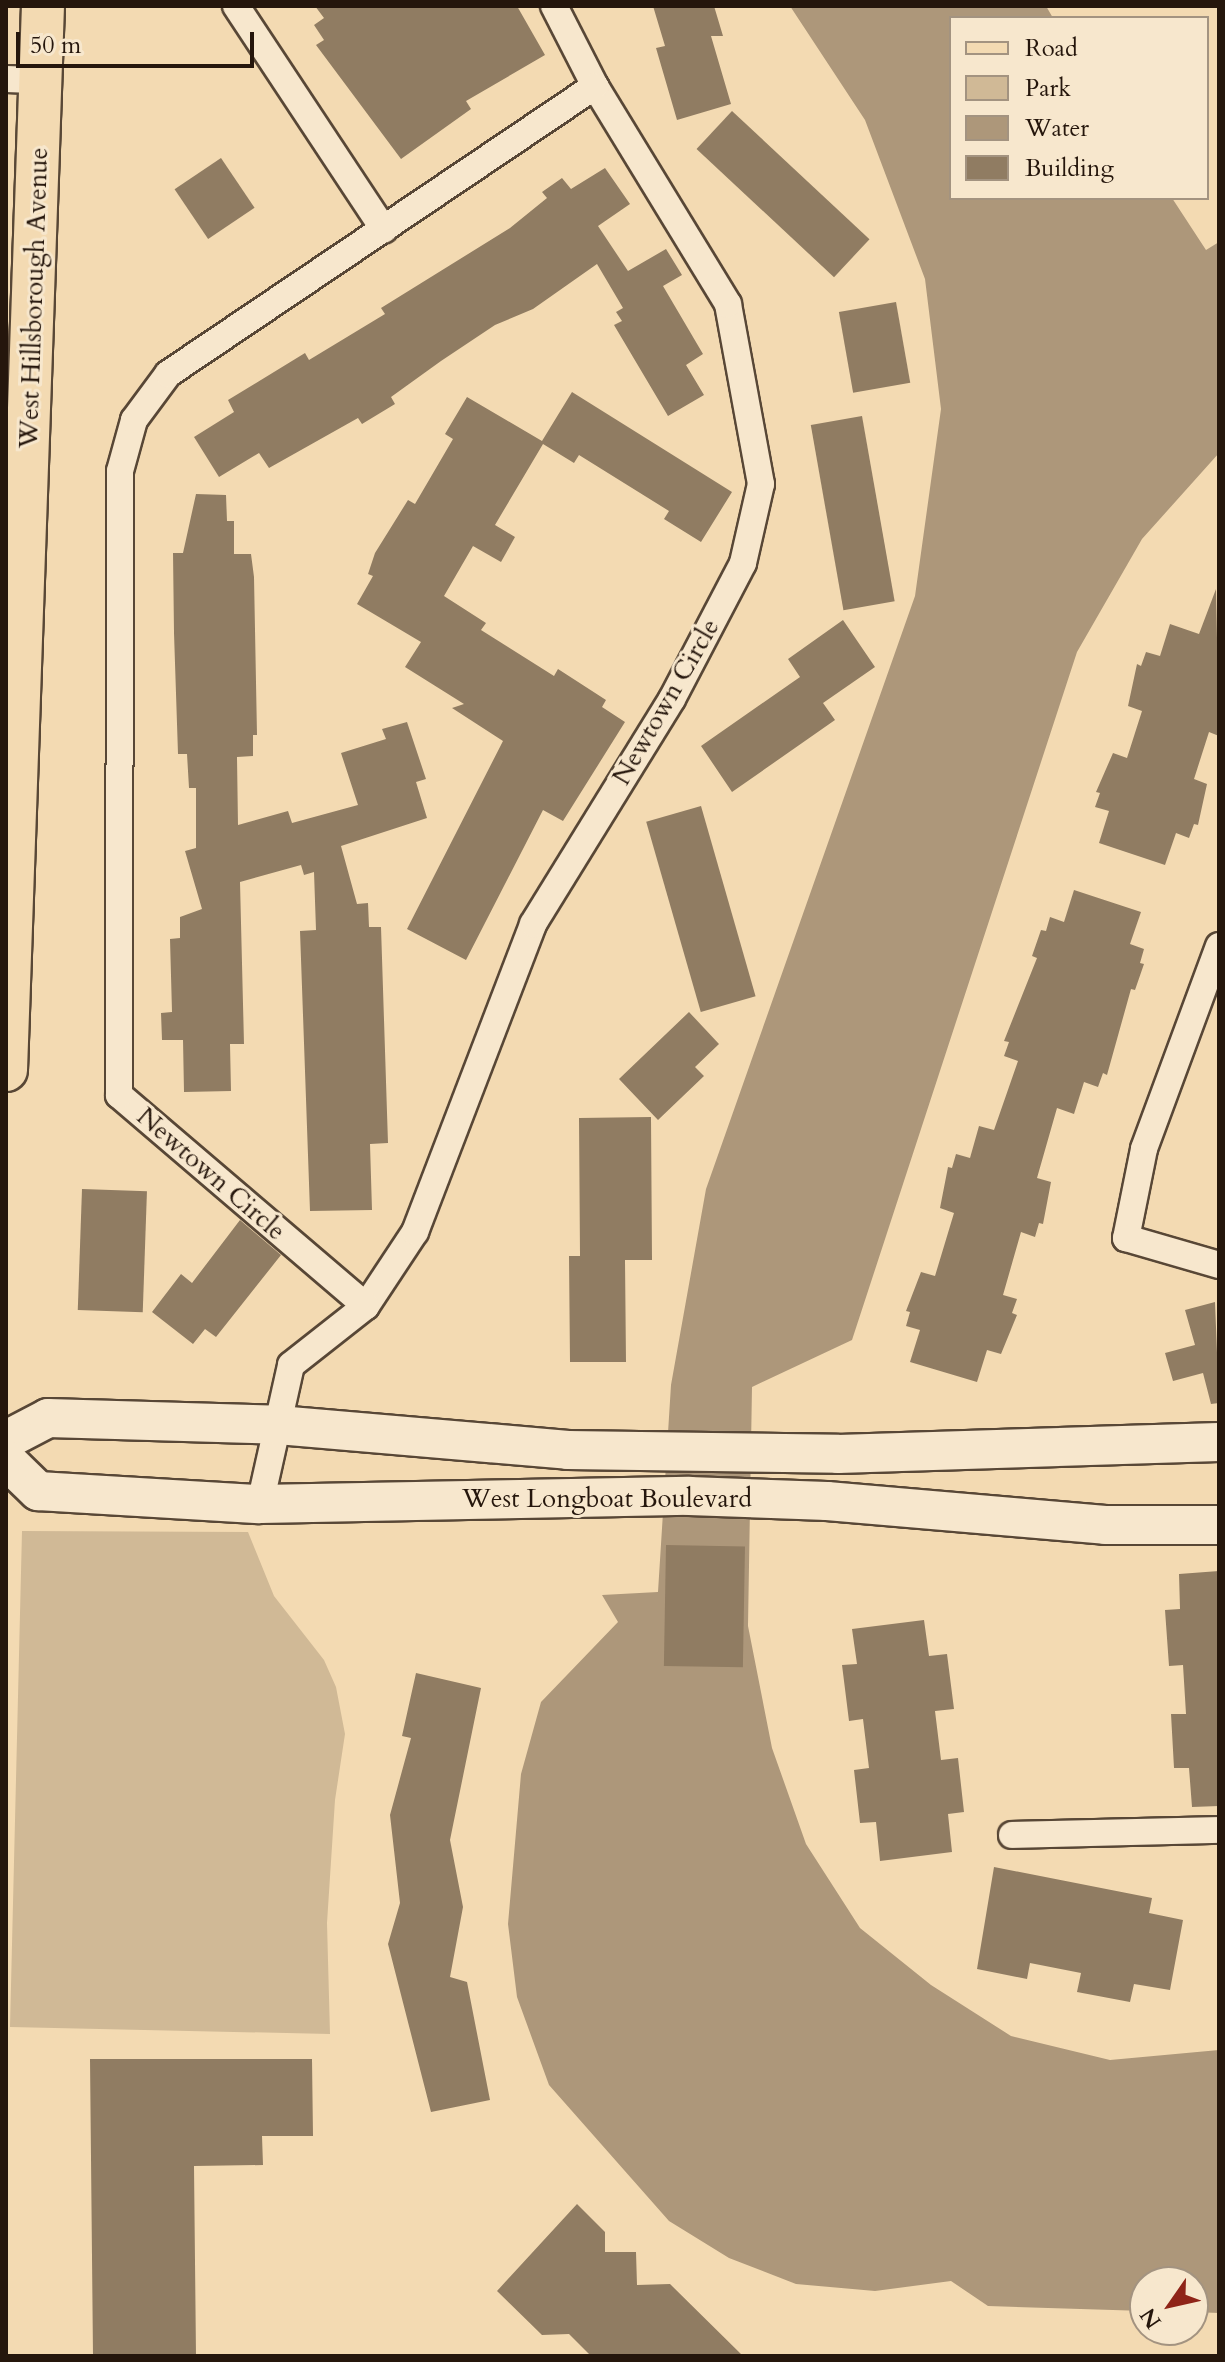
<!DOCTYPE html>
<html>
<head>
<meta charset="utf-8">
<style>
	body { margin:0 }
	#map { position:relative; width:1225px; height:2362px; overflow:hidden; background:#f3dab2; font-family:Cardo,serif }
	div>[style] { position:absolute }
	.green>* { inset:0; background:#d0b996 }
	.water>* { inset:0; background:#ad977a }
	.building>* { inset:0; background:#907c62; transform-origin:0 0 }
	.roads { filter:drop-shadow(2px 0 #584736) drop-shadow(-2px 0 #584736) drop-shadow(0 2px #584736) drop-shadow(0 -2px #584736) }
	.street>* { height:26px; margin:-13px; padding:0 13px; transform-origin:13px; border-radius:13px; background:#f7e7cd }
	.secondary>* { height:38px; margin:-19px; padding:0 19px; transform-origin:19px; border-radius:19px; background:#f7e7cd }
	.primary>* { height:42px; margin:-21px; padding:0 21px; transform-origin:21px; border-radius:21px; background:#f3dab2 }
	span { translate:-50% -50%; white-space:nowrap; text-align:center; line-height:1.15; -webkit-text-stroke:6px #f7e7cd; paint-order:stroke }
	.street-label { font-size:26px; color:#25160c }
	.frame { position:absolute; inset:0; border:8px solid #25160c; pointer-events:none }
	.legend { position:absolute; left:949px; top:16px; width:260px; height:184px; box-sizing:border-box; background:#f7e7cd; border:2px solid #a39380; margin:0; padding:10px 14px; list-style:none; font-size:24px; color:#25160c }
	.legend li { display:flex; align-items:center; gap:16px; height:40px }
	.legend b { width:40px; border:2px solid #a39380 }
	.north { position:absolute; left:1129px; top:2266px; width:80px; height:80px; box-sizing:border-box; background:#f7e7cd; border:2px solid #a39380; border-radius:50%; rotate:236deg; font-size:22px; font-weight:700; line-height:32px; text-align:center; color:#25160c }
	.north::after { content:''; display:block; margin:auto; width:28px; height:36px; background:#8f2418; clip-path:polygon(50% 0,100% 100%,50% 72%,0 100%) }
	.scale { position:absolute; left:16px; top:32px; width:238px; height:36px; box-sizing:border-box; border:4px solid #25160c; border-top:0; padding-left:10px; font-size:24px; line-height:28px; white-space:nowrap; color:#25160c; -webkit-text-stroke:6px #f7e7cd; paint-order:stroke }
</style>
</head>
<body>
<div id="map">
	<div class="green">
		<div style="clip-path:polygon(22px 1531px,248px 1532px,274px 1596px,324px 1660px,336px 1687px,345px 1734px,335px 1800px,327px 1923px,330px 2034px,10px 2027px)"></div>
	</div>
	<div class="water">
		<div style="clip-path:polygon(790px 6px,1046px 6px,1053px 18px,951px 18px,951px 198px,1172px 198px,1206px 250px,1219px 242px,1219px 453px,1142px 539px,1077px 652px,852px 1340px,752px 1387px,748px 1626px,772px 1748px,806px 1844px,860px 1928px,931px 1985px,1011px 2036px,1110px 2060px,1219px 2050px,1219px 2313px,1193px 2312px,1193px 2282px,1145px 2282px,1145px 2311px,988px 2306px,951px 2281px,875px 2291px,796px 2284px,729px 2258px,669px 2221px,549px 2085px,517px 1997px,508px 1924px,521px 1774px,541px 1702px,618px 1622px,602px 1595px,658px 1592px,671px 1385px,706px 1189px,915px 596px,941px 409px,925px 279px,865px 120px)"></div>
	</div>
	<div class="building">
		<div style="clip-path:polygon(315px 6px,517px 6px,545px 55px,466px 101px,471px 109px,401px 159px,316px 45px,324px 40px,314px 25px,324px 18px)"></div>
		<div style="clip-path:polygon(653px 6px,714px 6px,723px 36px,711px 36px,731px 104px,677px 120px,656px 48px,665px 46px)"></div>
		<div style="left:732px;top:111px;width:188px;height:52px;rotate:43deg"></div>
		<div style="left:221px;top:158px;width:60px;height:56px;rotate:56deg"></div>
		<div style="clip-path:polygon(605px 168px,630px 204px,598px 226px,628px 271px,666px 249px,682px 275px,663px 286px,703px 354px,686px 365px,704px 395px,668px 416px,614px 325px,622px 321px,616px 312px,623px 308px,597px 264px,533px 309px,495px 325px,441px 361px,391px 397px,395px 404px,362px 424px,358px 418px,269px 468px,259px 453px,219px 477px,194px 437px,234px 412px,228px 400px,305px 353px,309px 360px,385px 314px,381px 308px,510px 228px,547px 198px,542px 192px,562px 178px,571px 189px)"></div>
		<div style="left:896px;top:302px;width:82px;height:58px;rotate:80deg"></div>
		<div style="clip-path:polygon(572px 392px,732px 492px,701px 542px,664px 519px,669px 511px,579px 455px,574px 463px,543px 444px,495px 525px,515px 537px,501px 562px,473px 546px,444px 596px,486px 623px,481px 630px,554px 676px,558px 669px,606px 700px,602px 707px,625px 722px,563px 821px,543px 810px,466px 960px,407px 929px,503px 741px,452px 708px,464px 704px,405px 667px,421px 642px,357px 604px,373px 576px,368px 574px,375px 553px,408px 500px,415px 504px,453px 439px,445px 434px,467px 397px,542px 441px)"></div>
		<div style="left:862px;top:416px;width:188px;height:52px;rotate:80deg"></div>
		<div style="clip-path:polygon(196px 494px,226px 495px,227px 521px,234px 521px,234px 554px,251px 554px,254px 577px,257px 735px,253px 735px,253px 756px,237px 757px,238px 825px,288px 811px,292px 823px,358px 805px,341px 753px,386px 739px,382px 729px,407px 722px,426px 779px,416px 782px,427px 818px,341px 846px,357px 904px,368px 903px,369px 927px,381px 927px,388px 1143px,370px 1144px,372px 1210px,310px 1211px,300px 931px,316px 930px,314px 872px,304px 875px,301px 865px,240px 882px,244px 1044px,230px 1044px,231px 1091px,184px 1092px,183px 1040px,162px 1040px,161px 1013px,172px 1012px,170px 939px,180px 938px,180px 917px,202px 909px,185px 851px,196px 848px,196px 788px,189px 788px,187px 754px,178px 754px,174px 633px,173px 553px,183px 553px)"></div>
		<div style="clip-path:polygon(1216px 589px,1219px 736px,1209px 732px,1194px 779px,1207px 784px,1198px 825px,1194px 824px,1189px 838px,1176px 833px,1165px 865px,1099px 843px,1109px 811px,1095px 807px,1100px 793px,1096px 792px,1113px 753px,1127px 758px,1142px 711px,1128px 706px,1137px 664px,1141px 666px,1146px 652px,1160px 656px,1170px 624px,1199px 634px)"></div>
		<div style="clip-path:polygon(843px 620px,875px 667px,823px 703px,835px 720px,732px 792px,701px 746px,800px 677px,788px 659px)"></div>
		<div style="left:701px;top:806px;width:198px;height:57px;rotate:74deg"></div>
		<div style="clip-path:polygon(1074px 890px,1141px 912px,1130px 944px,1144px 949px,1140px 963px,1144px 964px,1135px 990px,1131px 989px,1107px 1075px,1103px 1073px,1098px 1087px,1084px 1082px,1074px 1114px,1057px 1108px,1037px 1178px,1051px 1182px,1043px 1224px,1039px 1223px,1035px 1237px,1021px 1232px,1003px 1295px,1017px 1299px,1012px 1313px,1017px 1315px,1001px 1354px,987px 1350px,977px 1382px,910px 1362px,920px 1330px,906px 1326px,910px 1312px,906px 1311px,921px 1272px,935px 1276px,954px 1213px,940px 1208px,948px 1167px,952px 1168px,956px 1154px,970px 1158px,979px 1126px,994px 1130px,1018px 1061px,1004px 1056px,1009px 1042px,1004px 1041px,1037px 958px,1032px 956px,1041px 930px,1046px 931px,1050px 917px,1064px 922px)"></div>
		<div style="clip-path:polygon(689px 1012px,719px 1044px,695px 1067px,704px 1076px,658px 1120px,619px 1079px)"></div>
		<div style="clip-path:polygon(651px 1117px,652px 1260px,625px 1260px,626px 1362px,570px 1362px,569px 1256px,580px 1256px,579px 1118px)"></div>
		<div style="left:82px;top:1189px;width:65px;height:121px;rotate:2deg"></div>
		<div style="clip-path:polygon(240px 1220px,281px 1255px,216px 1337px,205px 1329px,193px 1344px,152px 1312px,181px 1274px,192px 1283px)"></div>
		<div style="clip-path:polygon(1215px 1302px,1219px 1403px,1211px 1404px,1203px 1373px,1173px 1381px,1165px 1353px,1195px 1345px,1185px 1310px)"></div>
		<div style="left:666px;top:1545px;width:79px;height:121px;rotate:1deg"></div>
		<div style="clip-path:polygon(1219px 1571px,1219px 1806px,1192px 1807px,1189px 1768px,1174px 1768px,1171px 1714px,1186px 1714px,1183px 1665px,1169px 1666px,1165px 1610px,1180px 1609px,1179px 1574px)"></div>
		<div style="clip-path:polygon(924px 1620px,929px 1656px,947px 1654px,954px 1709px,935px 1711px,941px 1760px,958px 1758px,964px 1812px,948px 1814px,952px 1852px,880px 1861px,876px 1822px,860px 1823px,854px 1770px,869px 1768px,863px 1719px,849px 1721px,842px 1665px,857px 1664px,852px 1629px)"></div>
		<div style="clip-path:polygon(416px 1673px,481px 1688px,450px 1840px,463px 1907px,450px 1977px,467px 1982px,490px 2100px,431px 2112px,388px 1944px,400px 1903px,390px 1815px,411px 1738px,402px 1736px)"></div>
		<div style="clip-path:polygon(994px 1867px,1152px 1898px,1149px 1913px,1183px 1920px,1170px 1990px,1134px 1984px,1130px 2002px,1077px 1992px,1081px 1973px,1030px 1963px,1027px 1979px,977px 1969px)"></div>
		<div style="clip-path:polygon(90px 2059px,312px 2059px,313px 2136px,262px 2136px,263px 2165px,194px 2166px,196px 2356px,93px 2356px)"></div>
		<div style="clip-path:polygon(577px 2204px,605px 2232px,605px 2252px,636px 2252px,637px 2285px,670px 2284px,743px 2356px,591px 2356px,569px 2334px,542px 2335px,497px 2291px)"></div>
	</div>
	<div class="roads">
		<div class="street">
			<div style="left:236px;top:6px;width:268px;rotate:56.5deg"></div>
			<div style="left:6px;top:79px;width:35px;rotate:2deg"></div>
			<div style="left:1219px;top:946px;width:216px;rotate:110.3deg"></div>
			<div style="left:1144px;top:1149px;width:91px;rotate:101.4deg"></div>
			<div style="left:1126px;top:1238px;width:97px;rotate:16.2deg"></div>
			<div style="left:366px;top:1306px;width:89px;rotate:-56.5deg"></div>
			<div style="left:415px;top:1232px;width:330px;rotate:-69deg"></div>
			<div style="left:533px;top:924px;width:264px;rotate:-58.3deg"></div>
			<div style="left:672px;top:699px;width:153px;rotate:-62.4deg"></div>
			<div style="left:743px;top:563px;width:81px;rotate:-77.2deg"></div>
			<div style="left:761px;top:484px;width:183px;rotate:-100.4deg"></div>
			<div style="left:728px;top:304px;width:255px;rotate:-121.4deg"></div>
			<div style="left:595px;top:86px;width:90px;rotate:-117.1deg"></div>
			<div style="left:260px;top:1504px;width:142px;rotate:-77.4deg"></div>
			<div style="left:291px;top:1365px;width:95px;rotate:-38.2deg"></div>
			<div style="left:366px;top:1306px;width:325px;rotate:-139.5deg"></div>
			<div style="left:119px;top:1095px;width:624px;rotate:-89.91deg"></div>
			<div style="left:120px;top:471px;width:53px;rotate:-74.6deg"></div>
			<div style="left:134px;top:420px;width:57px;rotate:-53.5deg"></div>
			<div style="left:168px;top:374px;width:515px;rotate:-34deg"></div>
			<div style="left:1012px;top:1835px;width:207px;rotate:-1.4deg"></div>
		</div>
		<div class="secondary">
			<div style="left:6px;top:1440px;width:47px;rotate:-27.6deg"></div>
			<div style="left:48px;top:1418px;width:230px;rotate:1.7deg"></div>
			<div style="left:278px;top:1425px;width:291px;rotate:4.9deg"></div>
			<div style="left:568px;top:1450px;width:270px;rotate:0.8deg"></div>
			<div style="left:838px;top:1454px;width:381px;rotate:-1.8deg"></div>
			<div style="left:6px;top:1460px;width:45px;rotate:44.1deg"></div>
			<div style="left:38px;top:1491px;width:222px;rotate:3.4deg"></div>
			<div style="left:260px;top:1504px;width:429px;rotate:-1.1deg"></div>
			<div style="left:689px;top:1496px;width:138px;rotate:2.1deg"></div>
			<div style="left:827px;top:1501px;width:279px;rotate:4.9deg"></div>
			<div style="left:1105px;top:1525px;width:114px"></div>
		</div>
		<div class="primary">
			<div style="left:6px;top:1070px;width:1065px;rotate:-88.01deg"></div>
		</div>
	</div>
	<div class="street-label">
		<span style="left:34px;top:298px;rotate:-88deg">West Hillsborough Avenue</span>
		<span style="left:666px;top:702px;rotate:-60deg">Newtown Circle</span>
		<span style="left:211px;top:1174px;rotate:41deg">Newtown Circle</span>
		<span style="left:607px;top:1499px">West Longboat Boulevard</span>
	</div>
	<div class="frame"></div>
	<ul class="legend">
	<li><b style="height:10px;background:#f3dab2"></b>Road</li>
	<li><b style="height:22px;background:#d0b996"></b>Park</li>
	<li><b style="height:22px;background:#ad977a"></b>Water</li>
	<li><b style="height:22px;background:#907c62"></b>Building</li>
	</ul>
	<div class="north">N</div>
	<div class="scale">50 m</div>
</div>
</body>
</html>
